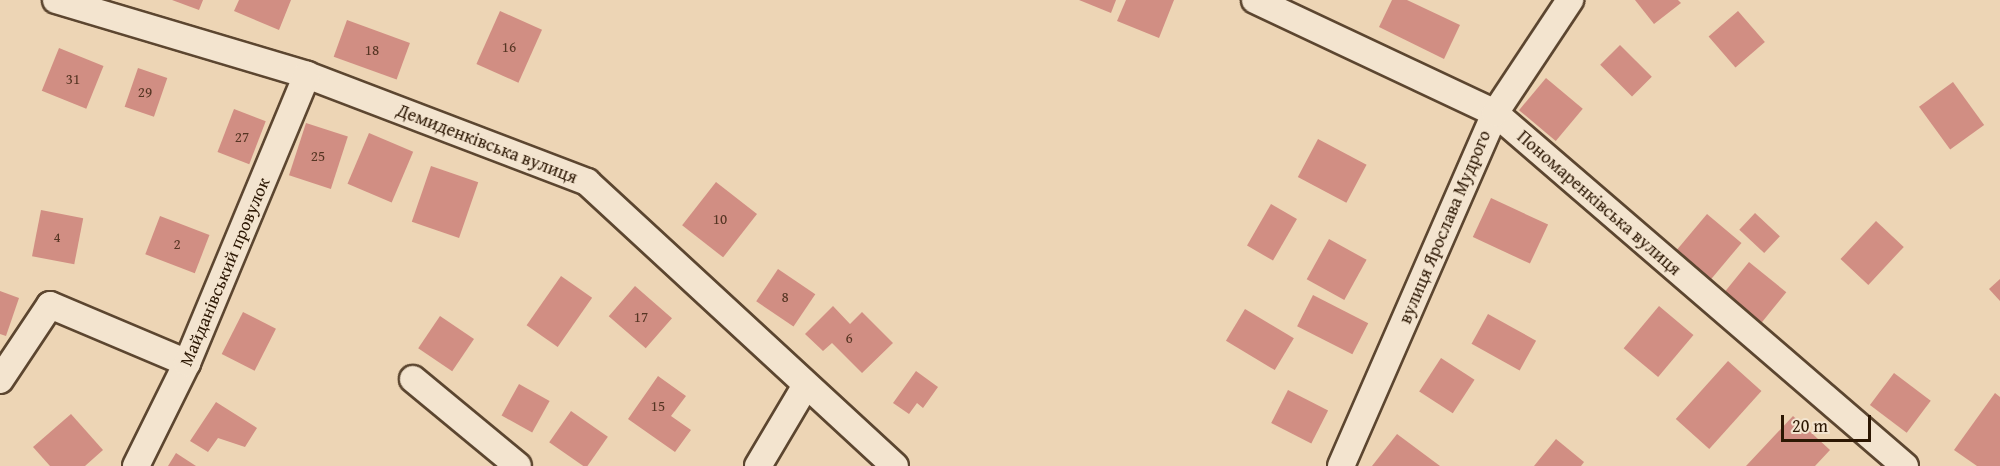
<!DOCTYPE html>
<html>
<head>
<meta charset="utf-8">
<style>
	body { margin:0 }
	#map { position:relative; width:2000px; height:466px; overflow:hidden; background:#edd5b5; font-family:"Gentium Book Plus",serif }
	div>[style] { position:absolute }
	.building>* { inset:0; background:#d18e83; transform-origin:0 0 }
	.roads { filter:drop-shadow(2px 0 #5c4630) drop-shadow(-2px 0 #5c4630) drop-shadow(0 2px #5c4630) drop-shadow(0 -2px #5c4630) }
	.minor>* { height:26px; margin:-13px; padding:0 13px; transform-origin:13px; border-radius:13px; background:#f3e4cf }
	span { translate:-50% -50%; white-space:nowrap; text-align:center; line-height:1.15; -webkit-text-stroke:4.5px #f3e4cf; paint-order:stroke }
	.number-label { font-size:15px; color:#553523 }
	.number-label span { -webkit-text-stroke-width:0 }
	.street-label { font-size:18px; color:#2c1703 }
	.scale { position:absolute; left:1781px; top:415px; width:90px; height:27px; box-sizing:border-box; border:3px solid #2c1703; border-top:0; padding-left:8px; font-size:18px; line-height:21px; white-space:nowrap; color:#2c1703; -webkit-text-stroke:4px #f3e4cf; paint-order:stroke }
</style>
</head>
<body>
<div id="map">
	<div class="building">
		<div style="clip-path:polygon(172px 0,203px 0,199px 10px)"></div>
		<div style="clip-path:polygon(239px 0,291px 0,279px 30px,234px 11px)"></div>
		<div style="clip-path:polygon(1079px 0,1116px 0,1111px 13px)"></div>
		<div style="clip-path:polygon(1126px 0,1174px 0,1159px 38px,1117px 21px)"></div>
		<div style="clip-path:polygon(1392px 0,1407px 0,1460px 25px,1444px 59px,1379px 27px)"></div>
		<div style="clip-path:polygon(1635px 0,1678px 0,1681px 3px,1654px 24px)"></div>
		<div style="left:500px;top:11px;width:46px;height:58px;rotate:24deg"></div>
		<div style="left:1738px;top:11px;width:41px;height:39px;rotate:49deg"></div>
		<div style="left:347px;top:20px;width:67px;height:39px;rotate:20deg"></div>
		<div style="left:1620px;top:45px;width:45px;height:28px;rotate:45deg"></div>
		<div style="left:59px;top:48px;width:48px;height:46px;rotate:22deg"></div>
		<div style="left:138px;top:68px;width:31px;height:41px;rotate:19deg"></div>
		<div style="left:1546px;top:78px;width:48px;height:42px;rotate:40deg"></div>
		<div style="left:1953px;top:82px;width:53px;height:42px;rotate:54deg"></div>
		<div style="left:234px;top:109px;width:34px;height:46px;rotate:21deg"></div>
		<div style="left:306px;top:123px;width:44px;height:55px;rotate:18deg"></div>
		<div style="left:369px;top:133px;width:48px;height:55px;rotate:23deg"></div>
		<div style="left:1318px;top:139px;width:55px;height:43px;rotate:28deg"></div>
		<div style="left:431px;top:166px;width:50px;height:59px;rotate:19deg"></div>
		<div style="left:716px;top:182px;width:52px;height:55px;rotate:38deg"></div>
		<div style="left:1491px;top:198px;width:63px;height:43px;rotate:25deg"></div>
		<div style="left:1271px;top:204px;width:30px;height:48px;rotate:30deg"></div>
		<div style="left:41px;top:210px;width:43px;height:47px;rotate:11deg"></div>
		<div style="left:1755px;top:213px;width:34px;height:23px;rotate:43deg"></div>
		<div style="left:1707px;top:214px;width:45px;height:50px;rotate:40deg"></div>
		<div style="left:160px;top:216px;width:53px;height:41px;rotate:21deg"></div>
		<div style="left:1876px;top:221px;width:38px;height:52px;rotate:43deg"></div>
		<div style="left:1329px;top:239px;width:43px;height:46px;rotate:29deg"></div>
		<div style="left:1749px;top:262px;width:48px;height:41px;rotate:39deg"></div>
		<div style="left:778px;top:269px;width:45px;height:39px;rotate:34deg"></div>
		<div style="left:561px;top:276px;width:38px;height:60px;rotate:35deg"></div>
		<div style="clip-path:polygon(2000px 279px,2000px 301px,1989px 289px)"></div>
		<div style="left:635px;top:286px;width:49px;height:40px;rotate:41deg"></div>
		<div style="clip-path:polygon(0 291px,19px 298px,6px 336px,0 334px)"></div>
		<div style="left:1313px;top:295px;width:62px;height:35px;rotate:27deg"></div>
		<div style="clip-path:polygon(833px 306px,850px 324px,862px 312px,893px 343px,862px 373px,832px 343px,823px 351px,805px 334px)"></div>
		<div style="left:1659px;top:306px;width:45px;height:55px;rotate:40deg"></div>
		<div style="left:1245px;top:309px;width:57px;height:37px;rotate:31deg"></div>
		<div style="left:243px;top:312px;width:37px;height:47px;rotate:27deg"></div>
		<div style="left:1488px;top:314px;width:55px;height:34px;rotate:29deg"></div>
		<div style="left:440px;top:316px;width:41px;height:39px;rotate:34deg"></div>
		<div style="left:1441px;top:358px;width:40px;height:40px;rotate:33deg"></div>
		<div style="left:1728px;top:361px;width:45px;height:78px;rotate:42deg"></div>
		<div style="clip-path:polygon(916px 371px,938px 387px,923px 408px,917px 403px,909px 414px,893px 403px)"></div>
		<div style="left:1894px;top:373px;width:46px;height:40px;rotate:37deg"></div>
		<div style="clip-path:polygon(658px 376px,686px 396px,671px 416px,691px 430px,675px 452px,628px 419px)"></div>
		<div style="left:519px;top:384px;width:35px;height:36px;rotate:29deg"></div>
		<div style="left:1288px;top:390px;width:45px;height:37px;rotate:27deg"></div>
		<div style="clip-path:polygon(1995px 393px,2000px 397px,2000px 466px,1977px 466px,1954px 450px)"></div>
		<div style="clip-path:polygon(216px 402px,257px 428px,245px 447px,218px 438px,208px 452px,190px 441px)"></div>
		<div style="left:571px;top:411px;width:45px;height:38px;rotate:35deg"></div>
		<div style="clip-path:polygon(71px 414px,103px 450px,85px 466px,50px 466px,33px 447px)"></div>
		<div style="clip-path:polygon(1793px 416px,1830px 450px,1815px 466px,1746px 466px)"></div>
		<div style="clip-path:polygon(1397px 434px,1440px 466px,1372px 466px)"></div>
		<div style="clip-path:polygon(1556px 439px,1584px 462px,1581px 466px,1534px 466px)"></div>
		<div style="clip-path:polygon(176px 453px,196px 466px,168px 466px)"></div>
	</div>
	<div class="roads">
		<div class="minor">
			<div style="left:56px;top:0;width:262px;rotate:16.6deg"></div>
			<div style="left:307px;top:75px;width:300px;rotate:20.9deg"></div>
			<div style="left:587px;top:182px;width:419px;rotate:42.7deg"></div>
			<div style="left:1255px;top:0;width:265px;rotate:25.2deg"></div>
			<div style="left:1495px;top:113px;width:541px;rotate:40.73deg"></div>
			<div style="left:413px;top:379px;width:136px;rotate:39.6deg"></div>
			<div style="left:0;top:380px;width:90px;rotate:-56.3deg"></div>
			<div style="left:50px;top:305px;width:149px;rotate:22.9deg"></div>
			<div style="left:136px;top:466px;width:115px;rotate:-63.7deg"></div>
			<div style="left:187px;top:363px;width:312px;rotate:-67.4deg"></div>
			<div style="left:758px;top:466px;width:92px;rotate:-59.3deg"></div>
			<div style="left:1341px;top:466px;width:385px;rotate:-66.4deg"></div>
			<div style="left:1495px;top:113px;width:136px;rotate:-56.4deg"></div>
		</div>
	</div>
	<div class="number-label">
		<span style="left:509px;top:47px">16</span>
		<span style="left:372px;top:50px">18</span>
		<span style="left:73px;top:79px">31</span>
		<span style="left:145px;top:92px">29</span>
		<span style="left:242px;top:137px">27</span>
		<span style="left:318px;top:156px">25</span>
		<span style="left:720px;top:219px">10</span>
		<span style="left:57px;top:237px">4</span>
		<span style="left:177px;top:244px">2</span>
		<span style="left:785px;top:297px">8</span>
		<span style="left:641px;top:317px">17</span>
		<span style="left:849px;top:338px">6</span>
		<span style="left:658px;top:406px">15</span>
	</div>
	<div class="street-label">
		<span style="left:487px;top:144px;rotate:21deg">Демиденківська вулиця</span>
		<span style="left:1599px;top:203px;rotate:41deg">Пономаренківська вулиця</span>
		<span style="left:1445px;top:227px;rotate:-67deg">вулиця Ярослава Мудрого</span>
		<span style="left:225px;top:272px;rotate:-67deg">Майданівський провулок</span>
	</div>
	<div class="scale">20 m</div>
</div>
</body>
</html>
